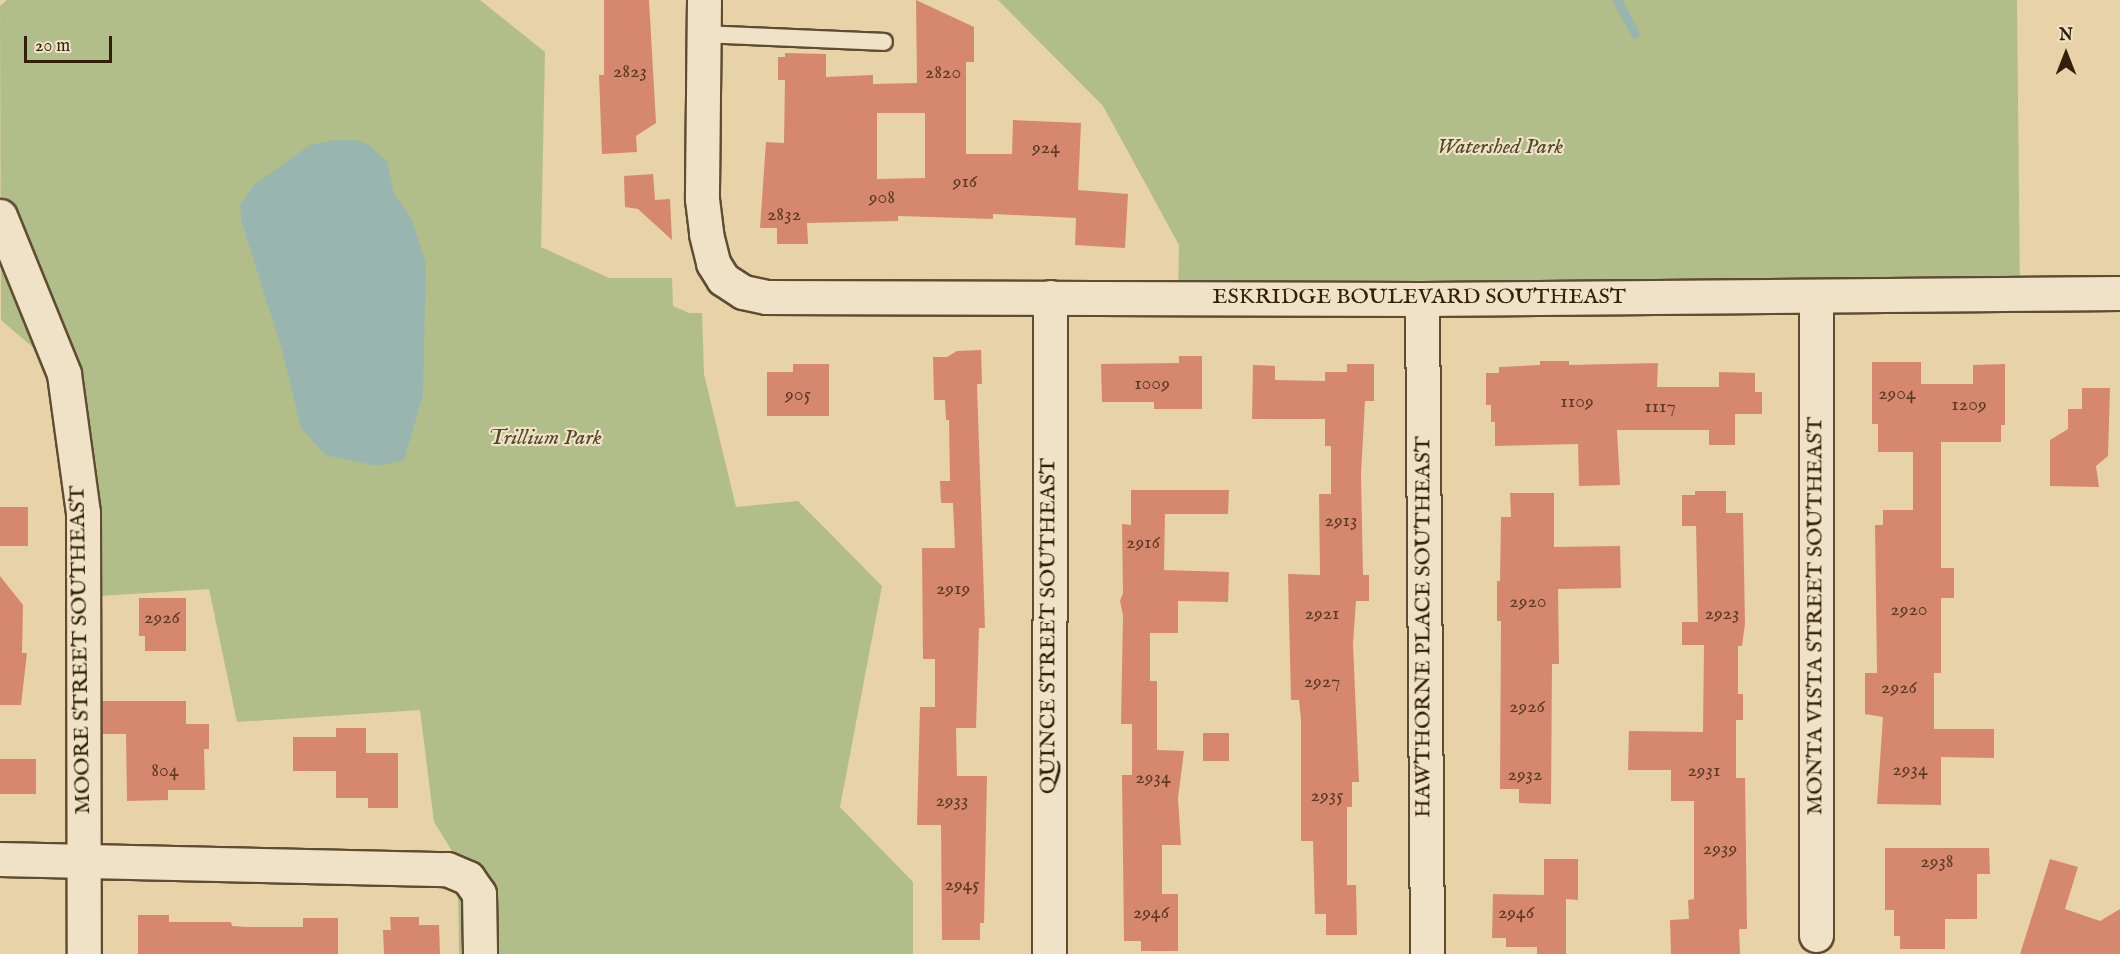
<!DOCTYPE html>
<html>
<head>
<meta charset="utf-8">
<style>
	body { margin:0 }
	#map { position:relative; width:2120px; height:954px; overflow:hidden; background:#e7d3a7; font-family:"IM FELL English",serif }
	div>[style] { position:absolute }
	.green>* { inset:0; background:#b1be8a }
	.water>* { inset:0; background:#98b6af }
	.stream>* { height:9px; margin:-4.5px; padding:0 4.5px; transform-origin:4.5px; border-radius:4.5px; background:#98b6af }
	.building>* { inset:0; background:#d5886e; transform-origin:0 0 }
	.roads { filter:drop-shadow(2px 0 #604d31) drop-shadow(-2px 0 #604d31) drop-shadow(0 2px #604d31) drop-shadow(0 -2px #604d31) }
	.lane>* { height:16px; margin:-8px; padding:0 8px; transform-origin:8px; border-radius:8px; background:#efe2c6 }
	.street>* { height:33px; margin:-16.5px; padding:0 16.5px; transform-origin:16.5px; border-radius:16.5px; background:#efe2c6 }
	.secondary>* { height:33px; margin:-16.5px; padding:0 16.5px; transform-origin:16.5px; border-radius:16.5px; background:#efe2c6 }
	span { translate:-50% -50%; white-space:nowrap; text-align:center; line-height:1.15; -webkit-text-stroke:4.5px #efe2c6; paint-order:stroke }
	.number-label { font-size:20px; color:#5c3a23 }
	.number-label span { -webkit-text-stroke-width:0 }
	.park-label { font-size:22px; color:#52482a; font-style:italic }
	.street-label { font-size:22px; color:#33200a }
	.north { position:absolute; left:2036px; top:24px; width:60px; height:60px; -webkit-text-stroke:4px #efe2c6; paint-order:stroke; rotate:0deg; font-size:16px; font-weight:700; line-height:24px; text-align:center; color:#33200a }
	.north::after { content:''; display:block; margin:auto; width:21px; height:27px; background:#33200a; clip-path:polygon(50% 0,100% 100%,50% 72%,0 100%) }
	.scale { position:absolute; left:24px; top:36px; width:88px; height:27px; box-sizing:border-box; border:3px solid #33200a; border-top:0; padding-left:8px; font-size:18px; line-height:21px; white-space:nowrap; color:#33200a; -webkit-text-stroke:4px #efe2c6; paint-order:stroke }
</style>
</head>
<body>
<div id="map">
	<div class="green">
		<div style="clip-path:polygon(7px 0,480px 0,545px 52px,541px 247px,609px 278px,672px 278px,673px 306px,689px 313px,702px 313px,704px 374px,736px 507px,798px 501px,882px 586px,840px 807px,913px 882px,913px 954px,459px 954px,458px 881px,471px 881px,434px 822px,420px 710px,237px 722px,209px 589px,84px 597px,64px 374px,1px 320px,0 6px)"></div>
		<div style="clip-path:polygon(998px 0,2017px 0,2020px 294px,1178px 298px,1179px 245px,1103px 106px)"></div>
	</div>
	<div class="water">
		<div style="clip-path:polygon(335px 140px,355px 140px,369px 145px,387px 161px,394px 193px,411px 218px,426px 262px,423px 395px,404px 460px,377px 466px,325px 455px,301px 428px,282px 350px,242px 223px,240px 205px,254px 185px,310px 145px)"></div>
	</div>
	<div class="stream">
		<div style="left:1617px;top:0;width:38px;rotate:62deg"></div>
	</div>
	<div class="building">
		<div style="clip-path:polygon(604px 0,649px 0,656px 123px,636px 136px,637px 152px,602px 154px,599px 75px,604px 75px)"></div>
		<div style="clip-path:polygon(evenodd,916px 0,974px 27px,974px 62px,966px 62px,966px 154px,1012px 154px,1013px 120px,1081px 123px,1078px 190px,1128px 194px,1125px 248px,1075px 245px,1076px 218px,993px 214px,993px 219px,898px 216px,898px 221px,807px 223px,808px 244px,777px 244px,777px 228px,760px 228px,766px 142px,784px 143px,785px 80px,778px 80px,778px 57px,785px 57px,785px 53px,826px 54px,826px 77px,873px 75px,873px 84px,917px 83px,916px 0,877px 113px,925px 113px,925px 178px,877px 179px,877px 113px)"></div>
		<div style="clip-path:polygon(653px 174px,655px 200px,670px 199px,672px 240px,638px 209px,625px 207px,624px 176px)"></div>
		<div style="clip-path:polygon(981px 350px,982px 384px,977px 384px,985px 628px,979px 628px,976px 728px,956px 728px,957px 776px,987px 776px,984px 923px,980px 923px,980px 940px,942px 940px,941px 825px,917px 825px,920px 707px,935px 707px,935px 659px,923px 659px,922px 548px,955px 548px,953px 503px,941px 503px,940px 481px,950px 481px,949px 420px,946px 420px,945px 400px,934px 400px,933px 357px,947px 357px,957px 351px)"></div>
		<div style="clip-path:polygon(1179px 356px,1202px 356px,1202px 409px,1154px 409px,1154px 402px,1102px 402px,1101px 364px,1179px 363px)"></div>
		<div style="clip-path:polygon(1540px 361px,1569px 361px,1569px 365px,1658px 363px,1657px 387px,1719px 387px,1719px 372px,1755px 373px,1755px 392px,1762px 392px,1762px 414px,1735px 414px,1735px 445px,1709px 445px,1709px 430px,1617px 430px,1620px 485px,1579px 486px,1578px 444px,1495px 446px,1495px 422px,1491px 422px,1491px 405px,1486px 405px,1486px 373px,1499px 373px,1499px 367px,1540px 365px)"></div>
		<div style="clip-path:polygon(1872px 362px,1921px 362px,1921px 384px,1973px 384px,1973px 365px,2005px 364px,2005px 425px,2001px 425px,2001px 442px,1941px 442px,1941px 568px,1954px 568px,1954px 598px,1941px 598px,1941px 673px,1934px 673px,1934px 729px,1994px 729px,1994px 758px,1941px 757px,1941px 805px,1877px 804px,1883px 717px,1865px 714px,1865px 673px,1877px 673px,1875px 525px,1883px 525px,1883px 510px,1913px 510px,1913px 452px,1878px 452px,1878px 424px,1872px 424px)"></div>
		<div style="clip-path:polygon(793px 364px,829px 364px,829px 416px,767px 416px,767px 372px,793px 372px)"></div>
		<div style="clip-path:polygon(1347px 364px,1374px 364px,1374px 401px,1365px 401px,1361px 474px,1363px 575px,1369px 575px,1369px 601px,1356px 601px,1353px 644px,1359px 782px,1352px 782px,1352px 807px,1347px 807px,1347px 885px,1356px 885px,1357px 935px,1326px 935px,1326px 914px,1315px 914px,1313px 841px,1301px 841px,1301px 720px,1299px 700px,1291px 700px,1288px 574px,1320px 575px,1319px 494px,1331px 494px,1331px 446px,1325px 446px,1325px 419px,1252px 419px,1253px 365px,1275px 366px,1275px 380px,1325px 381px,1325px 372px,1347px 372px)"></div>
		<div style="clip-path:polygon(2082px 388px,2110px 388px,2108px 456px,2096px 466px,2099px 487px,2050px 486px,2050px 440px,2068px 429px,2068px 409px,2082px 409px)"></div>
		<div style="clip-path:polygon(1131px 490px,1229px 490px,1228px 514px,1165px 514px,1164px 570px,1229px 572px,1228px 602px,1178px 601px,1178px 633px,1150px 633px,1150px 681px,1157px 681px,1157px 750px,1184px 751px,1178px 798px,1181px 845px,1162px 845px,1162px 894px,1178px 894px,1178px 951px,1141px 951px,1141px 941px,1124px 941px,1122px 775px,1132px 775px,1132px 724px,1121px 724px,1123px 615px,1120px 601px,1123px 593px,1122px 524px,1131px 525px)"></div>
		<div style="clip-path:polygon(1695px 491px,1726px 491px,1726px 513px,1743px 513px,1745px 624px,1742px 646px,1738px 646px,1738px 694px,1743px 694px,1743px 720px,1736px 720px,1736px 778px,1745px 778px,1747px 929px,1739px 929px,1740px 954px,1671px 954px,1670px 920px,1689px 919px,1688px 900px,1694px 899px,1694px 801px,1671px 801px,1671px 770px,1628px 770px,1629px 731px,1703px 732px,1704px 645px,1682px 645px,1682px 622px,1698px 622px,1696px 526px,1682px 526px,1682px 495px,1695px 495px)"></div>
		<div style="clip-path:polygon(1510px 493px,1554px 493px,1554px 547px,1620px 546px,1621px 588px,1558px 589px,1559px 664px,1552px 664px,1551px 804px,1519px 803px,1519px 789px,1500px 789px,1501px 621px,1497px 621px,1497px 581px,1500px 581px,1501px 517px,1511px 517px)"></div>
		<div style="left:0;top:507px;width:28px;height:39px"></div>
		<div style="clip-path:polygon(0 576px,23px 605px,22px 653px,27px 653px,21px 705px,0 705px)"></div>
		<div style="clip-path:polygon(139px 598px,186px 598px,186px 651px,145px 651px,145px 636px,139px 636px)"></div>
		<div style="clip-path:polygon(102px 701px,186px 701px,186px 724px,209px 724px,209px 749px,204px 749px,205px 790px,168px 790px,168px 800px,127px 801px,126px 734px,102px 734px)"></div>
		<div style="clip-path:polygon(336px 728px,366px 728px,366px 753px,398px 753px,398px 808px,368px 808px,368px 798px,336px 798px,336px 771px,293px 771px,293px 737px,336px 737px)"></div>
		<div style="left:1203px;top:733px;width:26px;height:28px"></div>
		<div style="left:0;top:759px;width:36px;height:35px"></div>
		<div style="clip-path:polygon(1885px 848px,1989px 848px,1990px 874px,1977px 874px,1977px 919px,1945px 919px,1945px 949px,1900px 949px,1900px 936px,1894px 936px,1894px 910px,1885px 910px)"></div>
		<div style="clip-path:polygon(1544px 859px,1578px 859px,1578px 900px,1566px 899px,1566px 954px,1537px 954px,1537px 947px,1506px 947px,1506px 938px,1492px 938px,1493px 894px,1544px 895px)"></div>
		<div style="clip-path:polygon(2050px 859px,2078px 867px,2065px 909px,2100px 921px,2120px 909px,2120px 954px,2020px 954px)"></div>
		<div style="clip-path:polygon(138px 915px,169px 915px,169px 922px,231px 922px,232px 926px,247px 927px,303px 927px,303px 918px,338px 918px,338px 954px,138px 954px)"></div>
		<div style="clip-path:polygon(390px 917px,419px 917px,419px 925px,439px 925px,440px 954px,384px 954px,383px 930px,391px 930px)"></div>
	</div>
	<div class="roads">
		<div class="lane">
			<div style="left:704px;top:34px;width:180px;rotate:2.5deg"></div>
		</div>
		<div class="street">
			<div style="left:0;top:216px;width:170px;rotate:67.9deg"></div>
			<div style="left:64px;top:374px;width:139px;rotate:82.2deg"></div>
			<div style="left:83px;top:512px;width:442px;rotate:89.9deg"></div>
			<div style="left:1816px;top:297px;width:638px;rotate:90deg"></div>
			<div style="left:1422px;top:299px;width:655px;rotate:89.56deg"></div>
			<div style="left:0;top:859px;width:447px;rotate:1.3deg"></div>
			<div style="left:447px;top:869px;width:23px;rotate:23deg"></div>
			<div style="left:468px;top:878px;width:19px;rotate:55deg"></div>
			<div style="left:479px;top:894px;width:60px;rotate:89deg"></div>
			<div style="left:1049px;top:954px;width:657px;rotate:-89.91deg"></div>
		</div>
		<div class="secondary">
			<div style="left:704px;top:0;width:199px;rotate:90.6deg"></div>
			<div style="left:702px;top:199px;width:35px;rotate:83deg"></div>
			<div style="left:706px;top:234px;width:30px;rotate:76deg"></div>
			<div style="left:713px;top:263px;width:19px;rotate:58deg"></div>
			<div style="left:723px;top:279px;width:24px;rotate:33deg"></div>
			<div style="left:743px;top:292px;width:24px;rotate:12deg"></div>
			<div style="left:766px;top:297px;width:656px;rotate:0.17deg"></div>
			<div style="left:1422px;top:299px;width:698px;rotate:-0.49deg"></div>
		</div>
	</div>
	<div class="number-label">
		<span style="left:630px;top:71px">2823</span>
		<span style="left:943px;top:72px">2820</span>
		<span style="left:1046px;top:147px">924</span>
		<span style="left:965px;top:181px">916</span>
		<span style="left:882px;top:197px">908</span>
		<span style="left:784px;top:214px">2832</span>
		<span style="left:1152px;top:383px">1009</span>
		<span style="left:1897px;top:393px">2904</span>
		<span style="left:798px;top:394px">905</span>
		<span style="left:1577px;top:401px">1109</span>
		<span style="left:1969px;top:404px">1209</span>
		<span style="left:1660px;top:406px">1117</span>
		<span style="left:1341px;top:520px">2913</span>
		<span style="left:1143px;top:542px">2916</span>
		<span style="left:953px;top:588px">2919</span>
		<span style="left:1528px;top:601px">2920</span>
		<span style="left:1909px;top:609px">2920</span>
		<span style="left:1322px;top:613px">2921</span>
		<span style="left:1722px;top:613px">2923</span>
		<span style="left:162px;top:617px">2926</span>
		<span style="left:1322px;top:681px">2927</span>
		<span style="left:1899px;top:687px">2926</span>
		<span style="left:1527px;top:706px">2926</span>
		<span style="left:1910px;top:769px">2934</span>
		<span style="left:165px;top:770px">804</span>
		<span style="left:1704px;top:770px">2931</span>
		<span style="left:1525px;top:774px">2932</span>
		<span style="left:1153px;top:777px">2934</span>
		<span style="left:1327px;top:795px">2935</span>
		<span style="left:952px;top:800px">2933</span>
		<span style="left:1720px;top:848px">2939</span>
		<span style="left:1937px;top:861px">2938</span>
		<span style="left:962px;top:884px">2945</span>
		<span style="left:1151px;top:912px">2946</span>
		<span style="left:1516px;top:912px">2946</span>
	</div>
	<div class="park-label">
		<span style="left:1500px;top:148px">Watershed Park</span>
		<span style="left:545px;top:439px">Trillium Park</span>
	</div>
	<div class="street-label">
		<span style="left:1419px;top:298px">ESKRIDGE BOULEVARD SOUTHEAST</span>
		<span style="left:1816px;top:616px;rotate:-90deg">MONTA VISTA STREET SOUTHEAST</span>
		<span style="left:1049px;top:626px;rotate:-90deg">QUINCE STREET SOUTHEAST</span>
		<span style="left:1424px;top:627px;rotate:-90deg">HAWTHORNE PLACE SOUTHEAST</span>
		<span style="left:81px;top:650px;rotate:-91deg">MOORE STREET SOUTHEAST</span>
	</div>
	<div class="north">N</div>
	<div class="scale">20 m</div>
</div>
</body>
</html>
